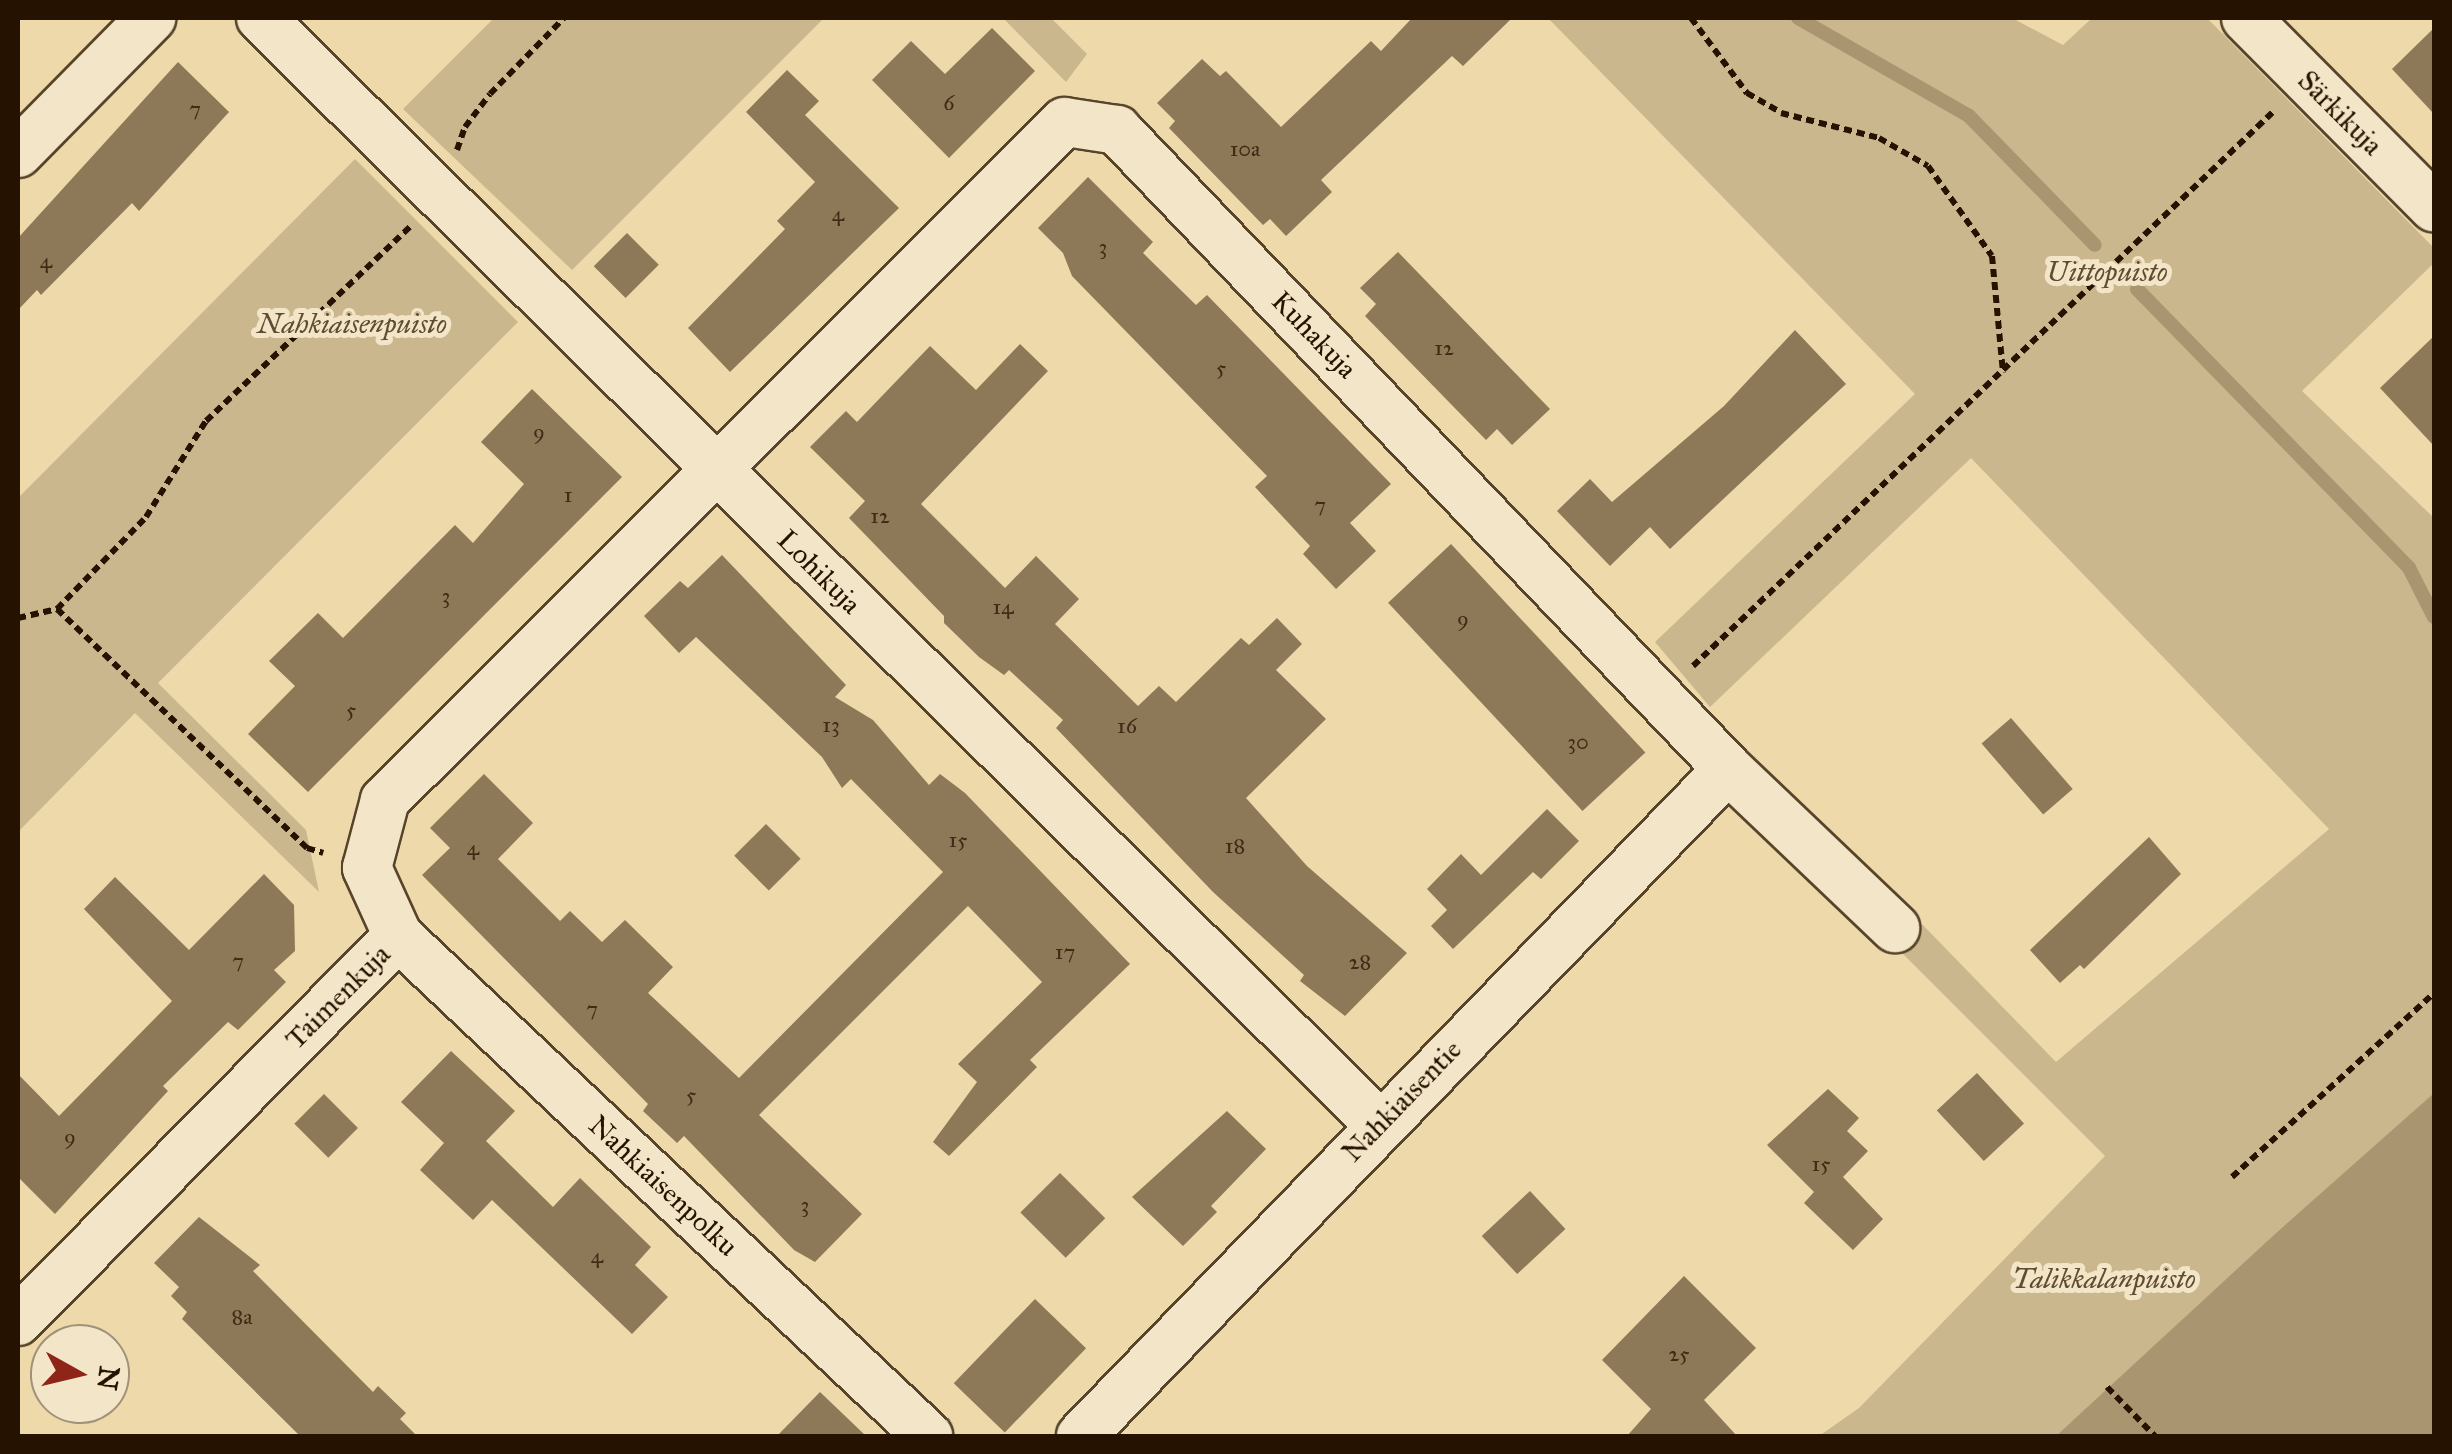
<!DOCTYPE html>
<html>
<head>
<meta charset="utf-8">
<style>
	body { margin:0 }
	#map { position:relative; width:2452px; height:1454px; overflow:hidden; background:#edd9aa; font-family:"IM FELL Great Primer",serif }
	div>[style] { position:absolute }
	.green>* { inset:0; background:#cbb78d }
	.water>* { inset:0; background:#a99570 }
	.stream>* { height:14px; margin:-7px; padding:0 7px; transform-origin:7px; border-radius:7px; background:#a99570 }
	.building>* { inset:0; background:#8d7958; transform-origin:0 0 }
	.path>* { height:6px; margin-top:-3px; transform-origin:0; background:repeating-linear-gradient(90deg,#261200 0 8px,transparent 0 13px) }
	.roads { filter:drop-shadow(2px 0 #58442a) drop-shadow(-2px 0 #58442a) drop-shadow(0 2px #58442a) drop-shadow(0 -2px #58442a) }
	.minor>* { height:48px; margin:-24px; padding:0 24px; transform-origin:24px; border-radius:24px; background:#f3e6c8 }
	span { translate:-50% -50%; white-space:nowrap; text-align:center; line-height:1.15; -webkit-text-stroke:10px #f3e6c8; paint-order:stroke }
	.number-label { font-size:22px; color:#402c16 }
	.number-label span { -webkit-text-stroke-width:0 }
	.street-label { font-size:28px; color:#261200 }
	.park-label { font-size:28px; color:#604c31; font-style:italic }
	.frame { position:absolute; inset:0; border:20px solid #261200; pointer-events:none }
	.north { position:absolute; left:30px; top:1324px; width:100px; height:100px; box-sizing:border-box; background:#f3e6c8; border:2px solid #a19178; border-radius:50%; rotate:98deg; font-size:28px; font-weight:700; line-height:40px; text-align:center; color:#261200 }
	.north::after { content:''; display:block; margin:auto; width:35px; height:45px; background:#8f2418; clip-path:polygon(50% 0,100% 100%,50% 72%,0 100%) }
</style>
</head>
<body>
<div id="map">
	<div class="green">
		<div style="clip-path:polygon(494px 18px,824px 18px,572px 270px,403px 109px)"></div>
		<div style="clip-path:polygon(1003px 18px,1051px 18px,1087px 54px,1066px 82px)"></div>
		<div style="clip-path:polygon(1548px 18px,2012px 18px,2063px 45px,2092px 18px,2207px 18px,2434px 248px,2434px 263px,2302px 391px,2434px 518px,2434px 1093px,2056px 1436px,1819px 1436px,1859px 1408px,2105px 1156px,1890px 941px,1916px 918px,2056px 1062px,2329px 829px,1971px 458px,1710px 707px,1655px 642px,1915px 394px)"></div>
		<div style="clip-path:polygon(355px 159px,518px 322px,158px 683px,306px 830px,319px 892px,135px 713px,18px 832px,18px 498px)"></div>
	</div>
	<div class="water">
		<div style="clip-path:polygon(2434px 1093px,2434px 1436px,2056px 1436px,2274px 1235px)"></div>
	</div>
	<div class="stream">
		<div style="left:1798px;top:18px;width:197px;rotate:29.8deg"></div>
		<div style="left:1969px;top:116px;width:180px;rotate:45.7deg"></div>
		<div style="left:2137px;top:289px;width:390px;rotate:45.7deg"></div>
		<div style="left:2409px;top:568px;width:55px;rotate:63deg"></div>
	</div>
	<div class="building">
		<div style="clip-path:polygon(1412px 18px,1512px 18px,1463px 66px,1452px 56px,1321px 180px,1332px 192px,1286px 236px,1270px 219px,1263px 225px,1169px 128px,1175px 121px,1157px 103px,1202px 59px,1220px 76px,1226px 71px,1281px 127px,1371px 41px,1381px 51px)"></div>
		<div style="clip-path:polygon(992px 28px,1035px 71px,949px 158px,872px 80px,911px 41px,945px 74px)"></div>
		<div style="clip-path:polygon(2434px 28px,2434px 114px,2392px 69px)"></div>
		<div style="clip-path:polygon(178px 62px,229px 112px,139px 211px,132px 203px,41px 295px,37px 290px,18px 310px,18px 238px)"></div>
		<div style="clip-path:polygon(787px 70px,819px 101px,805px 115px,899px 208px,730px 372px,688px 328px,785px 229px,777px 221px,815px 182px,746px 112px)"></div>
		<div style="clip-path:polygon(1088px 177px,1153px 242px,1143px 253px,1196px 305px,1207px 295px,1391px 484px,1350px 523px,1376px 551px,1336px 589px,1303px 554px,1310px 546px,1255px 487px,1267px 476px,1072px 276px,1063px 253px,1038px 228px)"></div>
		<div style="left:627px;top:233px;width:45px;height:47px;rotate:45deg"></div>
		<div style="clip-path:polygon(1398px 252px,1550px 409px,1512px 445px,1497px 429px,1486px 440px,1365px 316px,1376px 304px,1360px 288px)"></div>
		<div style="clip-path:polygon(1795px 330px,1846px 384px,1670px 549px,1650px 527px,1610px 566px,1557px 511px,1590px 479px,1612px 502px,1724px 406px)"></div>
		<div style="clip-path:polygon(2434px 336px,2434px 446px,2380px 388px)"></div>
		<div style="clip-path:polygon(1020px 344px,1048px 371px,921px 504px,1005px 588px,1036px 556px,1079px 599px,1055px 624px,1138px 706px,1159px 686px,1176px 702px,1241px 638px,1249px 645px,1277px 618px,1302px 644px,1276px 670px,1326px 719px,1246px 798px,1307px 866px,1407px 953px,1345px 1016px,1300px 981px,1304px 975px,1213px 892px,1056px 728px,1063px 720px,1009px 670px,1004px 675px,979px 657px,944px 623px,944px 616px,849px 518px,865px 501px,810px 447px,846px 411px,857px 422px,930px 346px,976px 390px)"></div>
		<div style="clip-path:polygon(532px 389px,622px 477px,308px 792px,248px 734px,295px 686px,269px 661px,318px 613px,343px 638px,455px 525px,473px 543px,524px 484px,481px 442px)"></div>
		<div style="left:1451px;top:544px;width:285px;height:86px;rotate:47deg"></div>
		<div style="clip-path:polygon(722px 555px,846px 685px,835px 697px,873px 720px,929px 785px,940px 774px,965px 793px,1130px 964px,1030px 1060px,1037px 1067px,949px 1156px,933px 1142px,977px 1082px,958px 1064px,1042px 982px,968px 906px,759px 1115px,862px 1214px,815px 1262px,794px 1250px,684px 1136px,677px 1143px,643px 1111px,648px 1104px,422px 875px,450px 848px,430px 828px,484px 774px,533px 823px,498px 859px,560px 921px,570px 911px,602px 942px,625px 920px,673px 967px,648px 993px,739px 1078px,943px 872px,851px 779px,842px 788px,822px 757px,696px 637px,679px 653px,644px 616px,680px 581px,688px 588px)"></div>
		<div style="left:2011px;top:718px;width:94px;height:39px;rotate:49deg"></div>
		<div style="clip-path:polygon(1547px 809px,1579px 841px,1541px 879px,1533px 872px,1453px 949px,1431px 926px,1447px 910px,1427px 889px,1461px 854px,1481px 875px)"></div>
		<div style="left:766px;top:824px;width:49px;height:45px;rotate:45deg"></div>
		<div style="clip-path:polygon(2149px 837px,2181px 874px,2084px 969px,2080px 965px,2060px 983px,2030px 950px)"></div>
		<div style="clip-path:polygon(264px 874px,294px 905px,295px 951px,274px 970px,286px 982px,238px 1030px,228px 1022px,163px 1086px,168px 1091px,55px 1214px,18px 1177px,18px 1074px,59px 1116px,172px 1001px,84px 909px,115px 877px,189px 950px)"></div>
		<div style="clip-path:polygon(451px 1051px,515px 1111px,486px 1141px,553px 1207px,580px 1178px,651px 1247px,635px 1265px,668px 1297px,632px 1334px,492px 1200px,473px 1220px,420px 1170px,444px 1143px,401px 1102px)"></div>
		<div style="left:1977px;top:1073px;width:69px;height:55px;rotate:47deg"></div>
		<div style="clip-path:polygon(1828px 1089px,1859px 1118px,1847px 1131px,1868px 1151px,1843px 1177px,1883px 1219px,1853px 1250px,1804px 1203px,1814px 1192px,1767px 1145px)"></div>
		<div style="left:324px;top:1094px;width:48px;height:42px;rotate:45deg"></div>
		<div style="clip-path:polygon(1227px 1111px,1266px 1149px,1211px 1206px,1217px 1212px,1183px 1246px,1132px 1197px)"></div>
		<div style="left:1060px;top:1173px;width:64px;height:56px;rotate:45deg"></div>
		<div style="left:1530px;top:1191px;width:52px;height:66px;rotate:47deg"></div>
		<div style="clip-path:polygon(199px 1217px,260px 1265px,253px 1271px,373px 1392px,378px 1386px,406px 1413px,400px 1419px,417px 1436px,300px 1436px,182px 1319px,187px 1312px,171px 1296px,179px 1287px,154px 1263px)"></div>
		<div style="clip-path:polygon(1684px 1276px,1756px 1348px,1704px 1400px,1737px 1436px,1627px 1436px,1651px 1409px,1602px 1360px)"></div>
		<div style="left:1035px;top:1299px;width:71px;height:117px;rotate:44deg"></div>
		<div style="clip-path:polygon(820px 1392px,866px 1436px,777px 1436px)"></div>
	</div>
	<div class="path">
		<div style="left:1691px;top:18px;width:94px;rotate:53.3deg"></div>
		<div style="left:1747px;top:93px;width:39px;rotate:30deg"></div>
		<div style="left:1781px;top:113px;width:101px;rotate:14.3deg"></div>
		<div style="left:1879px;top:138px;width:56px;rotate:29.7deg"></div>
		<div style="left:1928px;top:166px;width:110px;rotate:54.6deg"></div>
		<div style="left:1992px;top:256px;width:117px;rotate:84.6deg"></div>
		<div style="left:457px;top:150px;width:24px;rotate:-71deg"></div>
		<div style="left:465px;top:127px;width:41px;rotate:-52.9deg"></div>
		<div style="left:490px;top:94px;width:106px;rotate:-45.8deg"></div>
		<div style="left:57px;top:609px;width:128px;rotate:-45.9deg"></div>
		<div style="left:146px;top:517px;width:113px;rotate:-58deg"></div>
		<div style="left:206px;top:421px;width:283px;rotate:-43.6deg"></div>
		<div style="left:18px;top:618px;width:40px;rotate:-13deg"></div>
		<div style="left:57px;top:609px;width:346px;rotate:43.7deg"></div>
		<div style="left:307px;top:848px;width:17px;rotate:17deg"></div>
		<div style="left:1693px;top:666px;width:802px;rotate:-43.69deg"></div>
		<div style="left:2232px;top:1177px;width:273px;rotate:-42.3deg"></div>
		<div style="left:2107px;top:1387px;width:69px;rotate:45.6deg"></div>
	</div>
	<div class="roads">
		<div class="minor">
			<div style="left:261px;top:18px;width:1573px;rotate:44.69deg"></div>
			<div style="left:2246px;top:18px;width:267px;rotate:45.2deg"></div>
			<div style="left:18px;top:153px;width:190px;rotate:-45.4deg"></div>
			<div style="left:398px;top:936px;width:729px;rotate:43.33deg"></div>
			<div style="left:18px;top:1321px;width:541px;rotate:-45.37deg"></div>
			<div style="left:398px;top:936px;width:75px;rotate:-114.5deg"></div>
			<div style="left:367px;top:868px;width:70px;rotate:-75.2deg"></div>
			<div style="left:385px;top:800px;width:960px;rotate:-44.92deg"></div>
			<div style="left:1065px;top:122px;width:53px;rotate:8.7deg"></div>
			<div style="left:1117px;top:130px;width:884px;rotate:46.28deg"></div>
			<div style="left:1728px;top:769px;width:231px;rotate:43.6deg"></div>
			<div style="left:1081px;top:1436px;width:929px;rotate:-45.87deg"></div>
		</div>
	</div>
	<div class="number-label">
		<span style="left:949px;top:103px">6</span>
		<span style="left:195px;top:109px">7</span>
		<span style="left:1245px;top:149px">10a</span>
		<span style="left:838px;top:214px">4</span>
		<span style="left:1103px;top:247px">3</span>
		<span style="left:46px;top:261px">4</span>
		<span style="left:1444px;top:348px">12</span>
		<span style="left:1221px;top:368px">5</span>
		<span style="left:539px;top:432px">9</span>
		<span style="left:568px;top:495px">1</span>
		<span style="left:1320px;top:505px">7</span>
		<span style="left:880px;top:516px">12</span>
		<span style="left:446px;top:596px">3</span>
		<span style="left:1003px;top:607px">14</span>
		<span style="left:1463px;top:619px">9</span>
		<span style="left:351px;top:710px">5</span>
		<span style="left:831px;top:725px">13</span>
		<span style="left:1127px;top:726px">16</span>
		<span style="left:1578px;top:742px">30</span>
		<span style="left:958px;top:840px">15</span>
		<span style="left:1235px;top:846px">18</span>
		<span style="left:473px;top:848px">4</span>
		<span style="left:1065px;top:952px">17</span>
		<span style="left:238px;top:961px">7</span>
		<span style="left:1360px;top:962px">28</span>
		<span style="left:592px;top:1009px">7</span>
		<span style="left:691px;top:1095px">5</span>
		<span style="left:70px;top:1137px">9</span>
		<span style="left:1821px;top:1164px">15</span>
		<span style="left:805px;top:1205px">3</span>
		<span style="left:597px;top:1256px">4</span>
		<span style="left:242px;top:1317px">8a</span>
		<span style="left:1679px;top:1354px">25</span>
	</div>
	<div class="street-label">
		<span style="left:2340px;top:113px;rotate:45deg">Särkikuja</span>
		<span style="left:1314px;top:335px;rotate:46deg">Kuhakuja</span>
		<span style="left:819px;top:572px;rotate:45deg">Lohikuja</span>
		<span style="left:338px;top:997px;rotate:-45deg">Taimenkuja</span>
		<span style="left:1402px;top:1101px;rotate:-46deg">Nahkiaisentie</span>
		<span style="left:663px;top:1186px;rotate:43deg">Nahkiaisenpolku</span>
	</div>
	<div class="park-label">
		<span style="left:2107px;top:272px">Uittopuisto</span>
		<span style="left:352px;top:324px">Nahkiaisenpuisto</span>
		<span style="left:2104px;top:1279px">Talikkalanpuisto</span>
	</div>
	<div class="frame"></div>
	<div class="north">N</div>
</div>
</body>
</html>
